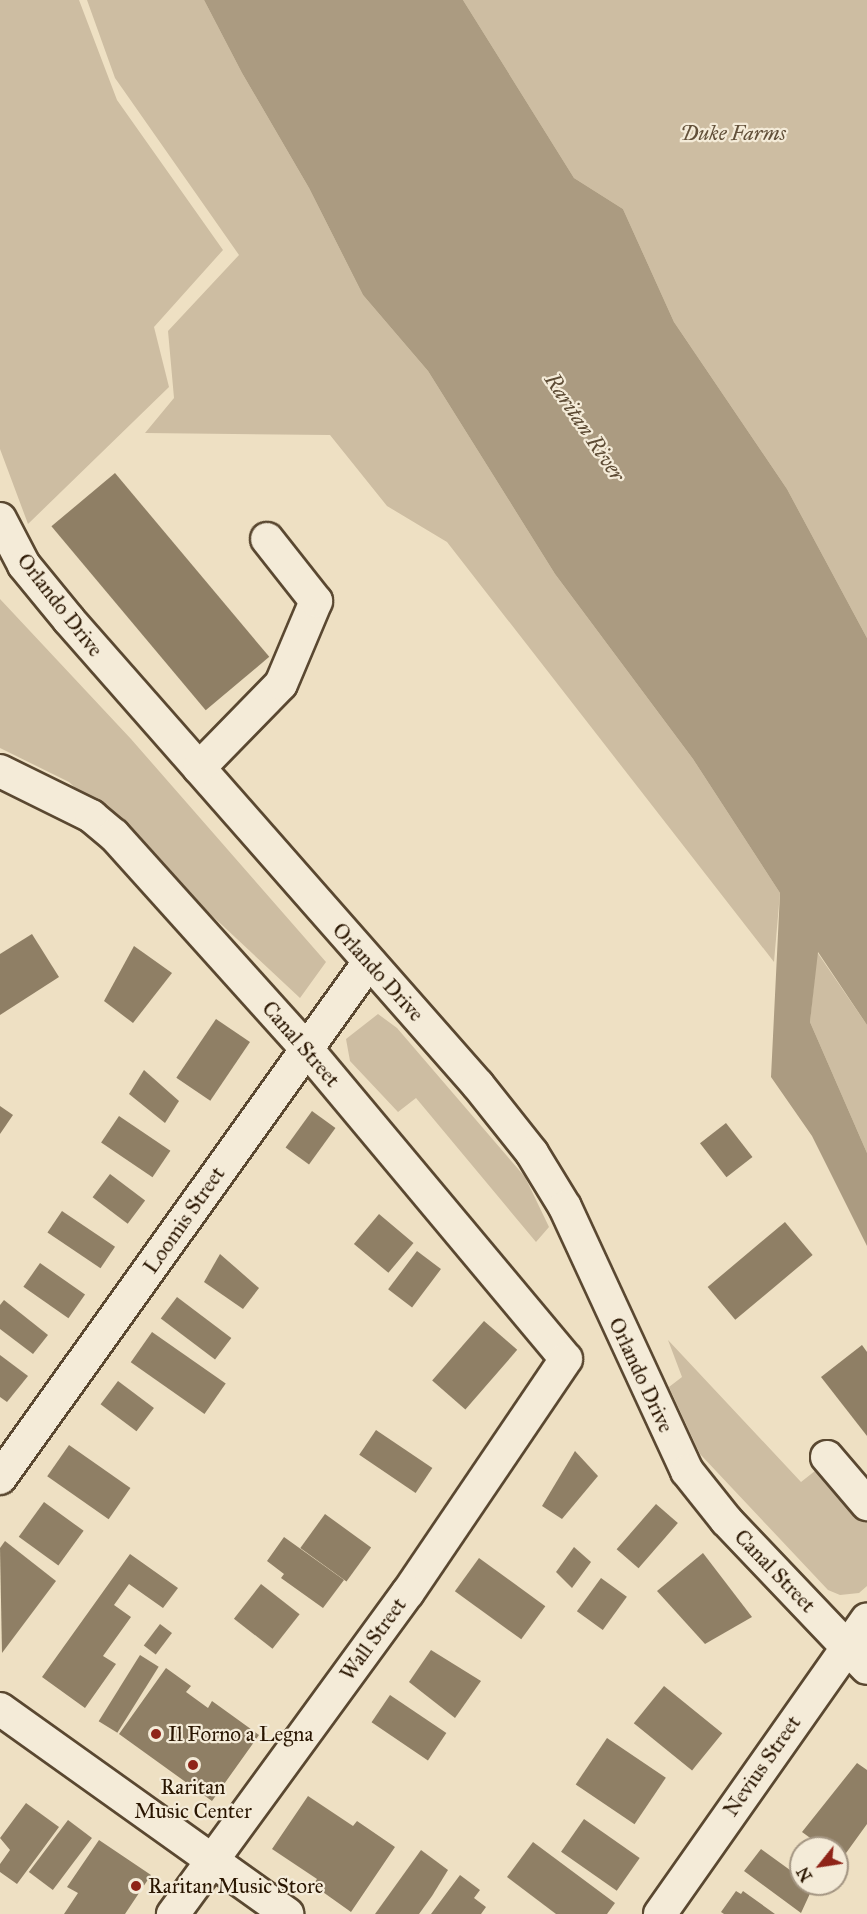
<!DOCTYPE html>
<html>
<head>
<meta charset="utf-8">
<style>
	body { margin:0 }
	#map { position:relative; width:867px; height:1914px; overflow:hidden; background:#eee0c3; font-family:"IM FELL Great Primer",serif }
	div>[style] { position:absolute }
	.green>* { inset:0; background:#cdbda2 }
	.water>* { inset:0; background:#ab9b81 }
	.building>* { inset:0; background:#8f7f65; transform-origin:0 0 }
	.roads { filter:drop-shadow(2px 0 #5a4831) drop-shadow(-2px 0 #5a4831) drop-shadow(0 2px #5a4831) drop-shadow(0 -2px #5a4831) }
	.minor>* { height:32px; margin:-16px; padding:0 16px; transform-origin:16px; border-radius:16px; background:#f4ebd8 }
	.dots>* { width:16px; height:16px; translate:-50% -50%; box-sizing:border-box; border:3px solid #f4ebd8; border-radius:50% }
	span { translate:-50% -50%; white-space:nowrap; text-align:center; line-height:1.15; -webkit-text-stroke:4.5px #f4ebd8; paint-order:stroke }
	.park-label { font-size:21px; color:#625039; font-style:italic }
	.street-label { font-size:21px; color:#291500 }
	.poi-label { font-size:21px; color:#291500 }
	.left { translate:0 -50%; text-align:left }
	.water-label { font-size:22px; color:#5d4b34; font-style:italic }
	.north { position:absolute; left:789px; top:1836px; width:60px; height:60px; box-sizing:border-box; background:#f4ebd8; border:2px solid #a39582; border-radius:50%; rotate:240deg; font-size:16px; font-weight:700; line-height:24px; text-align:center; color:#291500 }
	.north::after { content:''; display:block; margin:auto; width:21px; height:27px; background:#8f2418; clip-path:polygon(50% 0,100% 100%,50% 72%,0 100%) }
</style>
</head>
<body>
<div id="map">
	<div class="green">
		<div style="clip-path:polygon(0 0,79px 0,117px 100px,223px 250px,154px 327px,169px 387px,28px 524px,0 449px)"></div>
		<div style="clip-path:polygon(87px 0,204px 0,242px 73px,309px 188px,363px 295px,428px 371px,555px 574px,693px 759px,780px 893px,774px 962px,447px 542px,387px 506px,330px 435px,145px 433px,174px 398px,168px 331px,239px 255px,115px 78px)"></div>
		<div style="clip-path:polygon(463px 0,867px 0,867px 638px,787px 489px,674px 322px,623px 209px,574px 178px)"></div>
		<div style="clip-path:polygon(0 599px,131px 739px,326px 962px,300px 998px,69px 782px,0 748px)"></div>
		<div style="clip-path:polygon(817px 952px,867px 1025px,867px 1153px,810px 1022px)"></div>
		<div style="clip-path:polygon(378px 1014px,397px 1028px,525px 1177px,549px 1227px,536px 1242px,416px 1098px,398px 1112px,350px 1061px,346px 1039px)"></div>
		<div style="clip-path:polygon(668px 1340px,801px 1482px,820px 1467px,867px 1522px,867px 1586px,859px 1593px,840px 1595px,828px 1590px,700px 1454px,669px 1387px,682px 1377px)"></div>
	</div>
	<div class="water">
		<div style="clip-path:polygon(204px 0,463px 0,574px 178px,623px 209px,674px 322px,787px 489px,867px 638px,867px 1025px,818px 952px,810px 1022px,867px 1153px,867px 1246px,812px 1136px,771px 1077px,780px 893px,693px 759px,555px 574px,428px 371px,363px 295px,309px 188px,242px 73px)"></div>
	</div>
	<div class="building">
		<div style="left:115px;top:473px;width:240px;height:83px;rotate:50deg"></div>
		<div style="clip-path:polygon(32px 934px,59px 977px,0 1015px,0 954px)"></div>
		<div style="clip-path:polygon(134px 946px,172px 973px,133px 1023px,104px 1001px)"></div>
		<div style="left:216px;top:1019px;width:41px;height:71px;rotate:34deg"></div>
		<div style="clip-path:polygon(144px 1070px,179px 1101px,165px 1123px,129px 1094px)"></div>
		<div style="clip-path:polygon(0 1106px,13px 1115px,0 1134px)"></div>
		<div style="left:312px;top:1111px;width:29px;height:45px;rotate:36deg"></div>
		<div style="left:119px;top:1116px;width:62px;height:32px;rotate:34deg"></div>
		<div style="left:726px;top:1123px;width:43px;height:33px;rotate:52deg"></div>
		<div style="left:110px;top:1174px;width:44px;height:29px;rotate:37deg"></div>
		<div style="left:62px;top:1211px;width:64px;height:26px;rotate:34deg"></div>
		<div style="left:379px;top:1214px;width:45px;height:39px;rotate:40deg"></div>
		<div style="left:785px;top:1222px;width:43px;height:101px;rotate:50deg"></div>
		<div style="left:417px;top:1251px;width:30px;height:48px;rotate:37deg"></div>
		<div style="clip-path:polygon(220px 1254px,259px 1288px,243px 1309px,204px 1282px)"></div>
		<div style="left:40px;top:1263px;width:55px;height:29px;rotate:35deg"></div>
		<div style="left:177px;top:1297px;width:68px;height:27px;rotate:37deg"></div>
		<div style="clip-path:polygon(4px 1300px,48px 1335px,33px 1354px,0 1329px,0 1305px)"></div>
		<div style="left:484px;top:1321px;width:44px;height:79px;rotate:41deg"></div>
		<div style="left:152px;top:1332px;width:90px;height:37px;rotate:35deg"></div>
		<div style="clip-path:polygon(862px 1345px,867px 1352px,867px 1436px,821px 1377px)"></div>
		<div style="clip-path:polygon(0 1355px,28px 1376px,7px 1402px,0 1397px)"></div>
		<div style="left:118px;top:1381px;width:45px;height:29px;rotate:37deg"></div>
		<div style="left:376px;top:1430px;width:68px;height:30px;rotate:34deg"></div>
		<div style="left:69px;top:1445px;width:75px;height:38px;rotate:35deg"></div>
		<div style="clip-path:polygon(575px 1451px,598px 1476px,562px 1519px,542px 1506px)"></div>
		<div style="left:44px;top:1502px;width:49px;height:43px;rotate:36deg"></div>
		<div style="left:656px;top:1504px;width:29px;height:60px;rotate:41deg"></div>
		<div style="left:325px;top:1514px;width:57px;height:42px;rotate:36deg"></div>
		<div style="clip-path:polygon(284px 1537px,344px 1580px,323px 1608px,281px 1578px,284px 1574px,267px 1561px)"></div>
		<div style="clip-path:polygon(5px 1541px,56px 1581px,2px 1653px,0 1548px)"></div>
		<div style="clip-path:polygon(574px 1547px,591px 1562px,572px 1588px,556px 1572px)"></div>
		<div style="clip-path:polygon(703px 1553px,752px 1617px,705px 1644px,657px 1591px)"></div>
		<div style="clip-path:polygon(130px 1554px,178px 1588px,163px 1608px,129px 1584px,114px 1605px,131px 1617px,103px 1656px,116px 1664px,85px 1708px,42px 1677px)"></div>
		<div style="left:479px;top:1558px;width:82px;height:41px;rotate:36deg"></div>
		<div style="left:601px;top:1578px;width:32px;height:41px;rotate:36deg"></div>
		<div style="left:261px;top:1584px;width:49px;height:44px;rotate:38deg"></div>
		<div style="left:160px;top:1624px;width:15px;height:27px;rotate:37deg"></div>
		<div style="clip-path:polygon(431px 1650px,481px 1681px,455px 1718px,409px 1682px)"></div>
		<div style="left:140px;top:1655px;width:22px;height:78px;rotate:32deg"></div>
		<div style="clip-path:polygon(166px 1668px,191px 1686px,186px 1692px,208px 1708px,212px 1701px,259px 1735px,212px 1801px,119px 1734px)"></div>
		<div style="left:664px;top:1686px;width:75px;height:48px;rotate:39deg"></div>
		<div style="left:390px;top:1695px;width:68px;height:33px;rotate:34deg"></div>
		<div style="left:607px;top:1738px;width:71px;height:56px;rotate:34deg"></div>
		<div style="clip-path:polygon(857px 1763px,867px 1770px,867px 1824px,841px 1860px,837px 1848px,824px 1848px,802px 1832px)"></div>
		<div style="clip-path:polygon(308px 1796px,353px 1826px,357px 1821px,395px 1847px,351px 1912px,313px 1885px,317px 1879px,272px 1849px)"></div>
		<div style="clip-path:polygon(26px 1803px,59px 1827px,17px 1884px,0 1872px,0 1864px,10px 1850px,0 1838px)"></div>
		<div style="left:584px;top:1819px;width:68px;height:40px;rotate:35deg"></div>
		<div style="left:68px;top:1820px;width:30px;height:65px;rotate:37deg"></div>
		<div style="clip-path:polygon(99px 1840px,151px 1875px,125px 1914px,64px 1914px,78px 1893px,67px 1887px)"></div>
		<div style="clip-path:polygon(533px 1842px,615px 1903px,607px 1914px,556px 1914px,507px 1877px)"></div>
		<div style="clip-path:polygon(761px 1849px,801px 1878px,801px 1884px,813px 1887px,801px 1913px,744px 1871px)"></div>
		<div style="clip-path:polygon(421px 1850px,448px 1870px,432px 1896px,419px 1914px,375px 1914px)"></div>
		<div style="clip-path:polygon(460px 1875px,480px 1890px,474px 1898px,486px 1907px,481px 1914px,431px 1914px)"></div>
		<div style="clip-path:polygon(736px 1891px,741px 1894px,743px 1891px,775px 1914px,724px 1914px,721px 1912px)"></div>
	</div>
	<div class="roads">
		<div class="minor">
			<div style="left:0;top:519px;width:52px;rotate:62.4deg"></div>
			<div style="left:24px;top:565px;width:71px;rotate:50.7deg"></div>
			<div style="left:69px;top:620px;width:619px;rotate:48.67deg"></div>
			<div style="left:478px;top:1085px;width:87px;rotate:51.5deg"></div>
			<div style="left:532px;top:1153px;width:63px;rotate:58.6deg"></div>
			<div style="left:565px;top:1207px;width:291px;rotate:65.2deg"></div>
			<div style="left:687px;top:1471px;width:63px;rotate:51.5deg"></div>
			<div style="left:726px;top:1520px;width:204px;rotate:46.4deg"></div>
			<div style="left:199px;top:768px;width:117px;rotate:-45.7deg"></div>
			<div style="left:281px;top:684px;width:90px;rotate:-67.1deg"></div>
			<div style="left:316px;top:601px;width:79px;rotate:-128.3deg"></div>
			<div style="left:0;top:771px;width:102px;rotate:26.3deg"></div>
			<div style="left:91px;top:816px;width:30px;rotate:40deg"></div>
			<div style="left:114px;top:835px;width:287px;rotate:48deg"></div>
			<div style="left:306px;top:1048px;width:405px;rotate:50.1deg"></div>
			<div style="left:566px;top:1359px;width:282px;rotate:124.1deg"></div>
			<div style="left:408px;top:1592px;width:399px;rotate:126.1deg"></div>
			<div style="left:827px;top:1457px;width:62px;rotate:49.6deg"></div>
			<div style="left:0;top:1478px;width:634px;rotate:-54.43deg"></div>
			<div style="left:0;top:1709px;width:353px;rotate:35.5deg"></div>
			<div style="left:660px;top:1914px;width:360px;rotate:-54.9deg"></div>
		</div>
	</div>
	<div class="dots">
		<div style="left:156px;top:1734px;background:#8f2418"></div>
		<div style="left:193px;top:1765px;background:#8f2418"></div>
		<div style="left:136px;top:1886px;background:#8f2418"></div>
	</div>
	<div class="park-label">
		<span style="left:733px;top:133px">Duke Farms</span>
	</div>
	<div class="street-label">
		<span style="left:60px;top:605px;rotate:52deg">Orlando Drive</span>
		<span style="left:378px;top:972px;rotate:48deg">Orlando Drive</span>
		<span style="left:301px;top:1044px;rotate:49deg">Canal Street</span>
		<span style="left:184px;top:1220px;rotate:-55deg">Loomis Street</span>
		<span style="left:641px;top:1375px;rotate:65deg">Orlando Drive</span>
		<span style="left:775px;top:1571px;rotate:46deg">Canal Street</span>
		<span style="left:373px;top:1639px;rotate:-54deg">Wall Street</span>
		<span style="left:762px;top:1766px;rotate:-55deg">Nevius Street</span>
	</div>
	<div class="poi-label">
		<span class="left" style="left:168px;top:1734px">Il Forno a Legna</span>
		<span style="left:193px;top:1799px">Raritan<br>Music Center</span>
		<span class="left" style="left:148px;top:1886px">Raritan Music Store</span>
	</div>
	<div class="water-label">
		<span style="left:585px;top:427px;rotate:56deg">Raritan River</span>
	</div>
	<div class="north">N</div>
</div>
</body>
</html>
